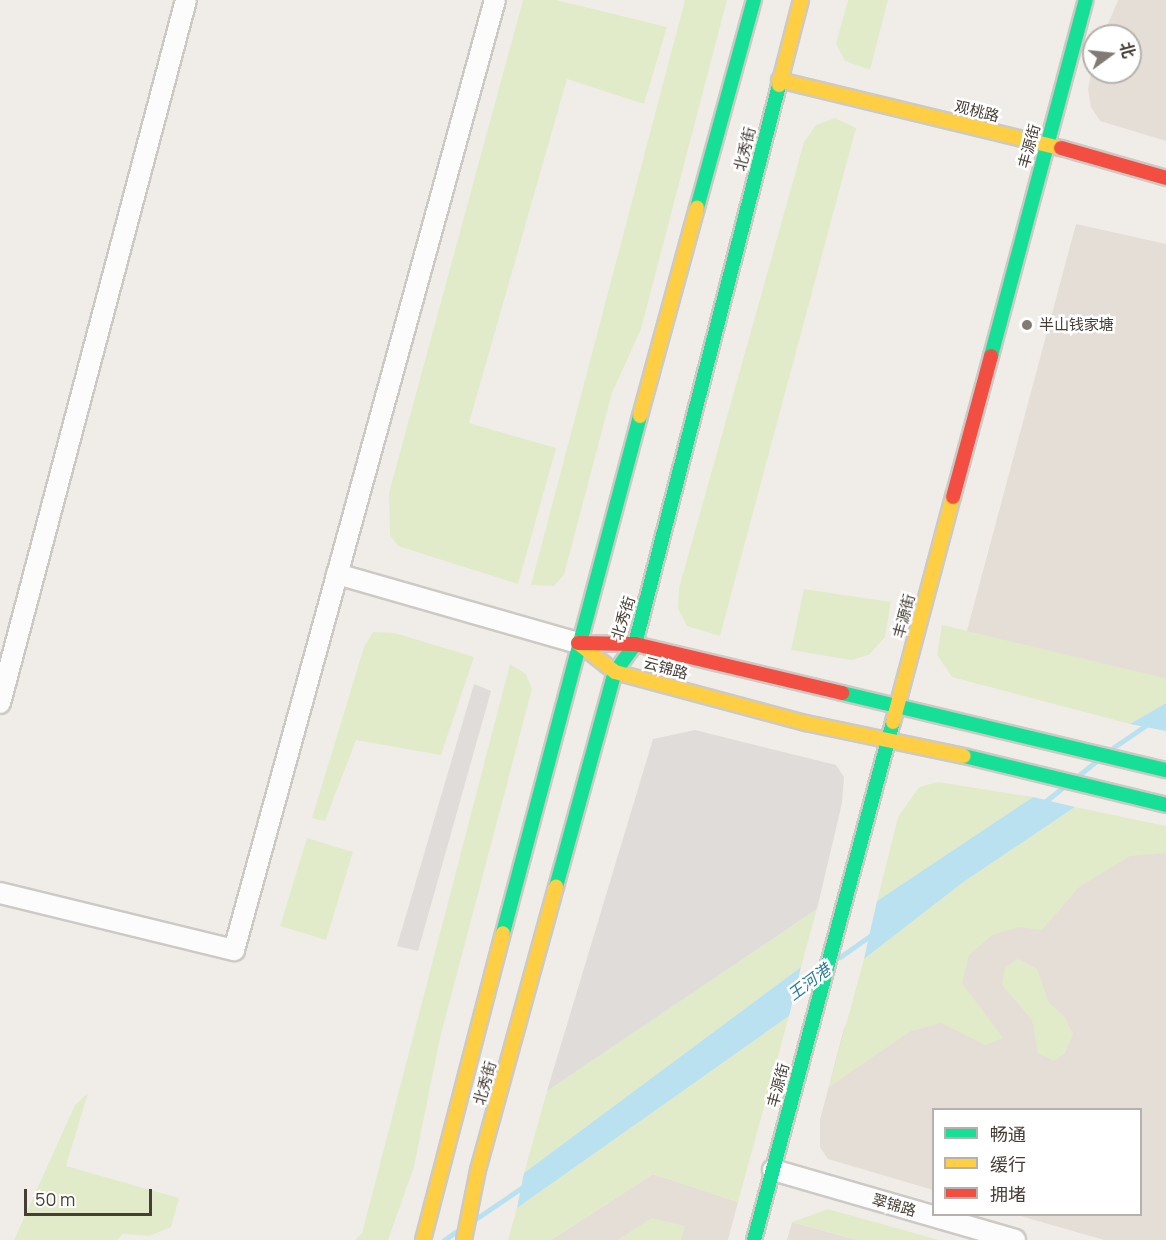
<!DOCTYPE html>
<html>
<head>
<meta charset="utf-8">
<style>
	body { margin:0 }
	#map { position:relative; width:1166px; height:1240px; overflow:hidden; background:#f0ede9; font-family:Manrope,"Noto Sans SC",sans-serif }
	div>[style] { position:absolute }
	.residential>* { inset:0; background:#e5ded6 }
	.green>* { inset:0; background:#e2ebc9; transform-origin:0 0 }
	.parking>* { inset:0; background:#dfdcd9 }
	.water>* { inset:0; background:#b9e1ef }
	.stream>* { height:5px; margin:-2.5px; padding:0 2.5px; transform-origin:2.5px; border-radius:2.5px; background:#b9e1ef }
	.roads { filter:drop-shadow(2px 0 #cdc9c5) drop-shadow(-2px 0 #cdc9c5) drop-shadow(0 2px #cdc9c5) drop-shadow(0 -2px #cdc9c5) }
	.street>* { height:20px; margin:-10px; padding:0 10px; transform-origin:10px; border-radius:10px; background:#fdfcfc }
	.fast>* { height:14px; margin:-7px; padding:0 7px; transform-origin:7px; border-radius:7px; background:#16e098 }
	.slow>* { height:14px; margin:-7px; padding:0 7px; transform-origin:7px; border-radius:7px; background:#ffcf43 }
	.jam>* { height:14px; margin:-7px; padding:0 7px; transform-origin:7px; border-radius:7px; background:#f24e42 }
	.dots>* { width:16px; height:16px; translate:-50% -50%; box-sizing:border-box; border:3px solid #fff; border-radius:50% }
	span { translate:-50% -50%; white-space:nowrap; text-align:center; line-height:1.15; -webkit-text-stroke:5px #fff; paint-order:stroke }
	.street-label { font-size:15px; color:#463d35 }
	.poi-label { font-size:15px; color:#463d35 }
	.left { translate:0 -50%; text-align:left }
	.water-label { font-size:16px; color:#287c9c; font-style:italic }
	.legend { position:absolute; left:932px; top:1108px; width:210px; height:108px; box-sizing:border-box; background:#fff; border:2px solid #b5b1ae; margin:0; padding:8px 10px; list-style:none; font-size:18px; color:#463d35 }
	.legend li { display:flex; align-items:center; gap:12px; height:30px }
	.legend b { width:30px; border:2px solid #b5b1ae }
	.north { position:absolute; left:1082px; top:24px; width:60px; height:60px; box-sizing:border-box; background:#fff; border:2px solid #b5b1ae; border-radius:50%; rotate:75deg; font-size:16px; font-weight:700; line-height:24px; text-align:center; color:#463d35 }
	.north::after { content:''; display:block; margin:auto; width:21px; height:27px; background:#827b74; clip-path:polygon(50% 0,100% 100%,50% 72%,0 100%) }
	.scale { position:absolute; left:24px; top:1189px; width:128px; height:27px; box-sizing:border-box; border:3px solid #463d35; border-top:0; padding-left:8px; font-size:18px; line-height:21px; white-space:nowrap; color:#463d35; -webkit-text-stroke:4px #fff; paint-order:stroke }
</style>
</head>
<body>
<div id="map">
	<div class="residential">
		<div style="clip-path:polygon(1118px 0,1166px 0,1166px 141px,1100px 121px,1091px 107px,1088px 89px,1094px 59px,1094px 72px,1130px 72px,1130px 36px,1103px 36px)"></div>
		<div style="clip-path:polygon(1076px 224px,1166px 244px,1166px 686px,961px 653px)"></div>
		<div style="clip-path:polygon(1166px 826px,1166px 1240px,1104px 1240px,1017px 1215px,1140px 1214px,1140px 1110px,934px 1110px,933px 1190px,828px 1159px,820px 1147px,820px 1120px,844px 1028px)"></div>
		<div style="clip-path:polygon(653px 1174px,738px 1202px,728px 1240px,551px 1240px)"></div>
		<div style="clip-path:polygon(792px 1222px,857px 1240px,787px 1240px)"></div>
	</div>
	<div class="green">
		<div style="clip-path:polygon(523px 0,556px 0,667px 27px,644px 104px,567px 79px,469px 423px,556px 448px,518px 584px,398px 546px,390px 535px,389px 493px)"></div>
		<div style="clip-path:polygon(685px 0,727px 0,641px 329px,612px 393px,564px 575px,554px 586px,531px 585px)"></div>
		<div style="clip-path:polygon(848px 0,888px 0,870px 70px,845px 61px,836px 44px)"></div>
		<div style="clip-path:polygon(835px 118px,856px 128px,720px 636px,687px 626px,678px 609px,679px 588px,804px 142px,816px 125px)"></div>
		<div style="clip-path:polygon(804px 589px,891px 602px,885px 637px,869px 655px,851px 660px,791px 650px)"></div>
		<div style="clip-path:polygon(942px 625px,1160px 677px,1166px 679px,1166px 703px,1130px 724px,952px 677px,937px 655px)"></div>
		<div style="clip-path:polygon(373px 632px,395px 633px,474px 657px,441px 755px,356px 740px,325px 821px,312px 818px,364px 647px)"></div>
		<div style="clip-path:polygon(510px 664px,526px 674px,532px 689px,440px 1038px,414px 1167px,388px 1240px,355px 1240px,362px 1233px)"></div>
		<div style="clip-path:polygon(938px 782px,1033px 797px,877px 901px,898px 817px,919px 787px)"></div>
		<div style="clip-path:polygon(1075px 807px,1166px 826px,1166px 853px,1130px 856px,1079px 887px,1042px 930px,1018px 927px,992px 935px,969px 955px,962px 983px,1003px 1038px,985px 1045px,941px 1023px,911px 1031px,829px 1087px,864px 959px,962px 883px)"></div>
		<div style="left:307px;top:838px;width:48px;height:92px;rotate:17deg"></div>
		<div style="clip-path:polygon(817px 909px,801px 967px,524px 1173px,547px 1091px)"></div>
		<div style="clip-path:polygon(1018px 959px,1037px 969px,1049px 1003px,1064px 1016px,1073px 1034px,1065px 1053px,1054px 1061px,1038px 1053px,1032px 1020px,1002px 985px,1005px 967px)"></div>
		<div style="clip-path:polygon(789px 1016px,738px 1202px,653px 1174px,551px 1240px,508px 1240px,517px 1208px)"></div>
		<div style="clip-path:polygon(88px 1093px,66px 1166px,179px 1198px,171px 1227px,149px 1236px,123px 1234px,117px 1240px,14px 1240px,75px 1105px)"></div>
		<div style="clip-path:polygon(828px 1209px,939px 1240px,857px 1240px,792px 1222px)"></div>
		<div style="clip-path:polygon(652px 1218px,685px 1226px,681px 1240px,617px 1240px)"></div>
	</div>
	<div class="parking">
		<div style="clip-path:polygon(474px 684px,491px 691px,418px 951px,397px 946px)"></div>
		<div style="clip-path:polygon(695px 730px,836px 765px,844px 777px,842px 803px,817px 909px,547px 1091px,653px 739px)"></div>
	</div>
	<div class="water">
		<div style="clip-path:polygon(1166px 703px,1166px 731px,1130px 724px)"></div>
		<div style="clip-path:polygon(1033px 797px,1075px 807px,962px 883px,864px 959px,877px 901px)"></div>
		<div style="clip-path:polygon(801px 967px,789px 1016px,517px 1208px,524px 1173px)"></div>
	</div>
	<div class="stream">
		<div style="left:1114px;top:747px;width:41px;rotate:-34.1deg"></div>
		<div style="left:1079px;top:775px;width:21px;rotate:-39deg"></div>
		<div style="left:1041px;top:805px;width:27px;rotate:-39deg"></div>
		<div style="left:840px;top:957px;width:42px;rotate:-35.2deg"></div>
		<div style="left:788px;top:998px;width:33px;rotate:-38deg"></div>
		<div style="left:477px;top:1218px;width:60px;rotate:-34.2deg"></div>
		<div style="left:444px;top:1240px;width:16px;rotate:-35deg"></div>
	</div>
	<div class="roads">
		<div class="street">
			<div style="left:337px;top:574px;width:251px;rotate:16deg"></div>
			<div style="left:0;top:703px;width:727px;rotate:-75.18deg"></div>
			<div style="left:0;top:893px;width:241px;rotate:13.7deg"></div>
			<div style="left:234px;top:950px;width:985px;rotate:-74.64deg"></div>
			<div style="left:773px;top:1170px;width:252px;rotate:16.1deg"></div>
		</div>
		<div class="fast">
			<div style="left:697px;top:208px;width:216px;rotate:-74.7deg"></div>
			<div style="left:991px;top:356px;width:368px;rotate:-75.1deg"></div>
			<div style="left:842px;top:693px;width:333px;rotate:13.4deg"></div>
			<div style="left:964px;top:756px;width:208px;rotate:13.6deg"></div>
			<div style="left:556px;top:887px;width:223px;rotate:-74.7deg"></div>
			<div style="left:615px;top:672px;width:34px;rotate:-54deg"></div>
			<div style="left:635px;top:644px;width:577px;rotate:-75.55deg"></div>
			<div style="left:503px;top:933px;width:535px;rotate:-75.16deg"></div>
			<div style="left:754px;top:1240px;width:536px;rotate:-74.98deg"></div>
		</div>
		<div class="slow">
			<div style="left:779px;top:80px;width:290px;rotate:13.6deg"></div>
			<div style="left:779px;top:85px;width:88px;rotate:-75.5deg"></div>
			<div style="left:640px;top:416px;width:216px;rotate:-74.7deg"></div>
			<div style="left:578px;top:643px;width:47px;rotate:38.1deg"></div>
			<div style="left:615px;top:672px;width:198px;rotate:15deg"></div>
			<div style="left:806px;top:723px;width:161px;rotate:11.8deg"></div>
			<div style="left:893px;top:722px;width:233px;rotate:-75.1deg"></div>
			<div style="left:423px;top:1240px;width:317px;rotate:-75.4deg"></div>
			<div style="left:464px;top:1240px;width:71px;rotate:-78.7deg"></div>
			<div style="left:478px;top:1170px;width:294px;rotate:-74.6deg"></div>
		</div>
		<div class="jam">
			<div style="left:1061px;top:148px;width:109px;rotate:15.9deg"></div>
			<div style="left:953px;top:497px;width:146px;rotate:-74.9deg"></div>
			<div style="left:578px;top:643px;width:57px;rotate:1deg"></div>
			<div style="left:635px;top:644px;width:213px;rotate:13.3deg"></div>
		</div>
	</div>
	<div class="dots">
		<div style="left:1027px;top:325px;background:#827b74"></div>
	</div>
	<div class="street-label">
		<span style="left:977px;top:111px;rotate:14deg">观桃路</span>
		<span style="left:1029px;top:146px;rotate:-75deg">丰源街</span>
		<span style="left:745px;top:149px;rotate:-76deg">北秀街</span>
		<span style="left:904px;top:616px;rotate:-75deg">丰源街</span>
		<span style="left:623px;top:618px;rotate:-72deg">北秀街</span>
		<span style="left:666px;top:668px;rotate:15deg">云锦路</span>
		<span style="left:485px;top:1083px;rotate:-74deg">北秀街</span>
		<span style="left:778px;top:1085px;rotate:-75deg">丰源街</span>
		<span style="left:894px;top:1205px;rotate:16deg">翠锦路</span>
	</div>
	<div class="poi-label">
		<span class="left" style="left:1039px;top:325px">半山钱家塘</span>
	</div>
	<div class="water-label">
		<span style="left:809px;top:982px;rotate:-37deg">王河港</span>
	</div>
	<ul class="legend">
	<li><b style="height:8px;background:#16e098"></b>畅通</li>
	<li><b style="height:8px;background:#ffcf43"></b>缓行</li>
	<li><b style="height:8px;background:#f24e42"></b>拥堵</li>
	</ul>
	<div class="north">北</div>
	<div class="scale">50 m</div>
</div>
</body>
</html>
